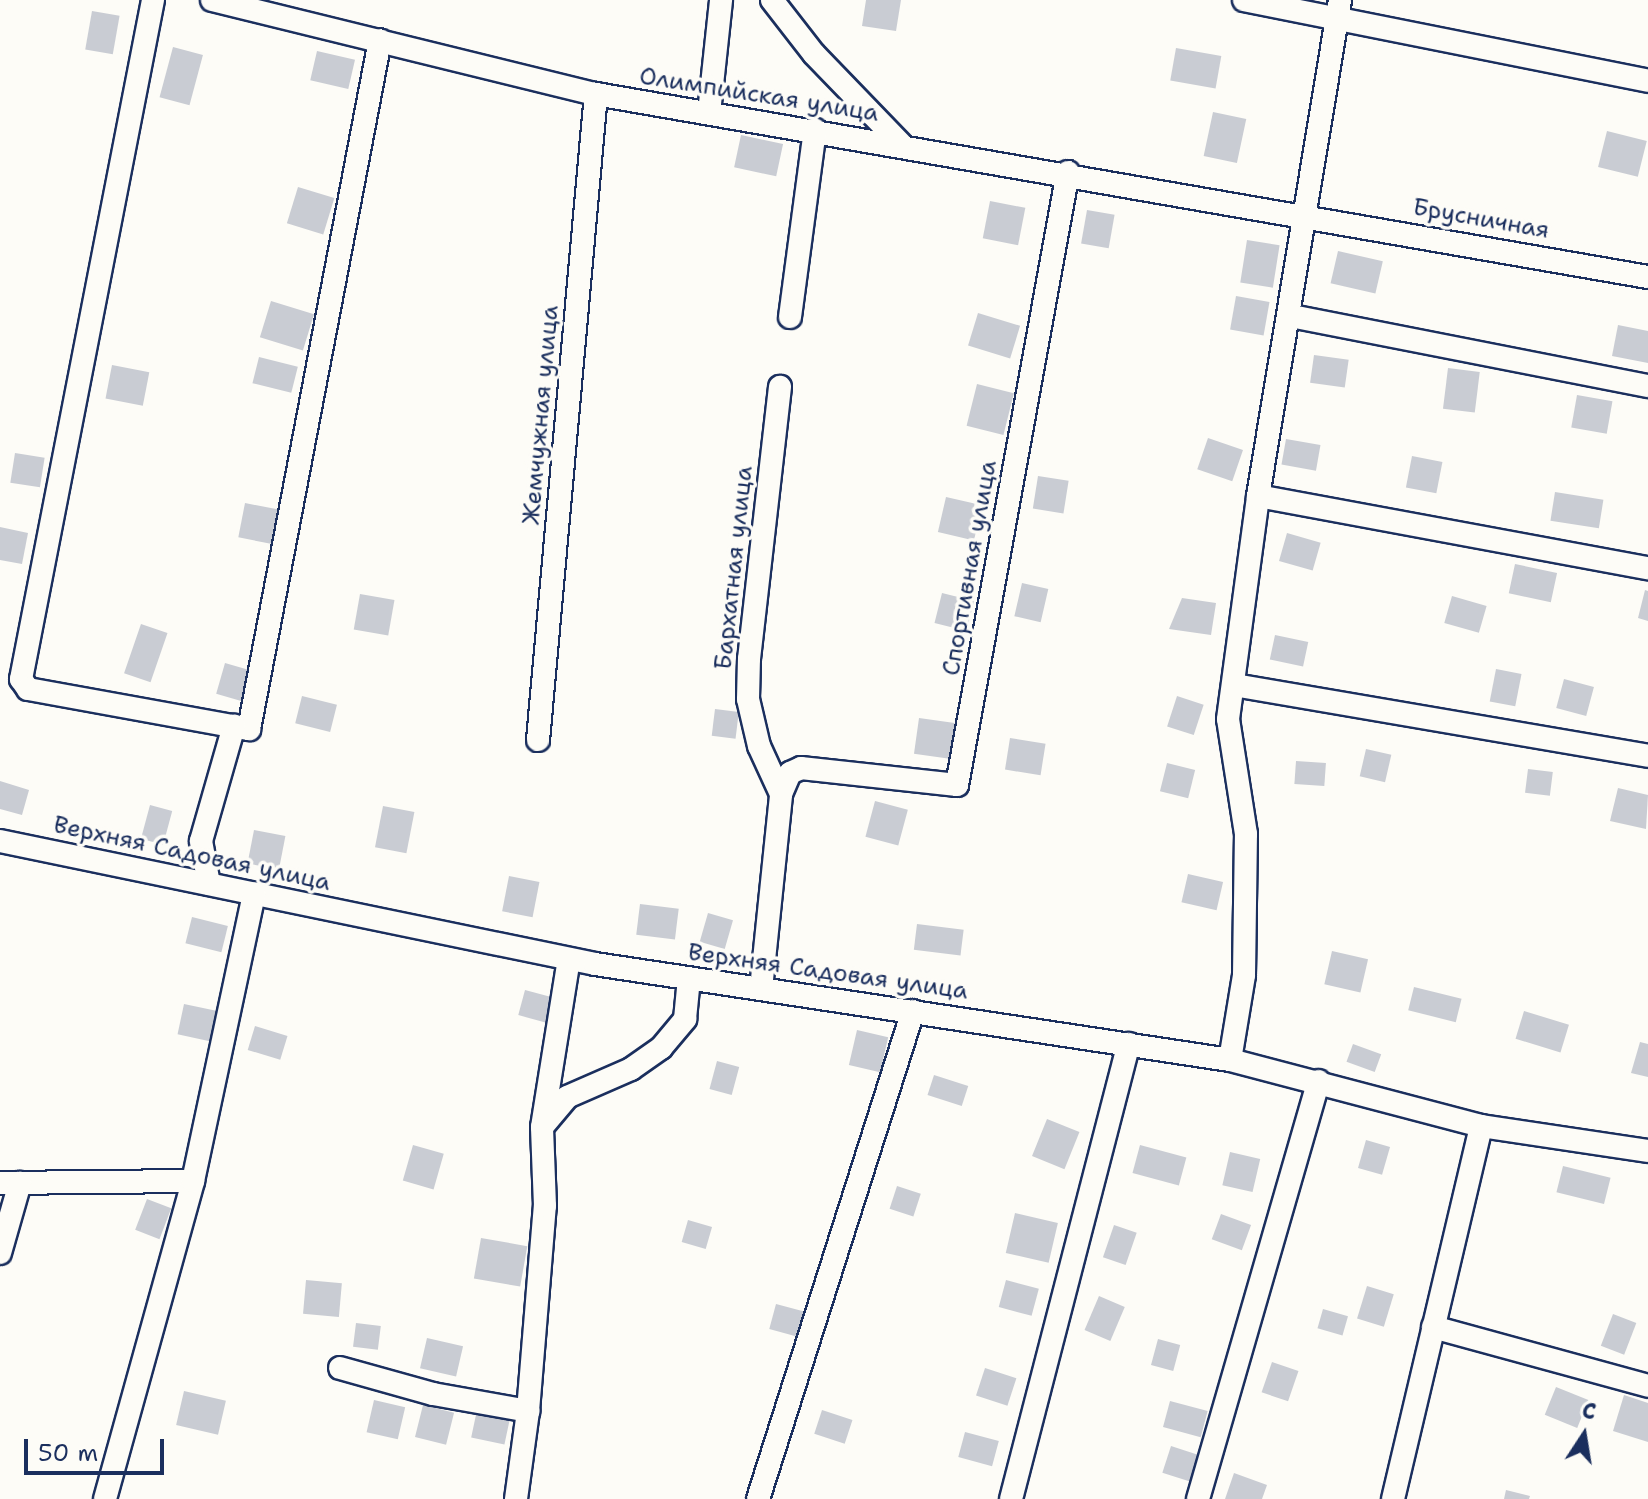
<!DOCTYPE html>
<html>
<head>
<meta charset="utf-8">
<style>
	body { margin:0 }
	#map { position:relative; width:1648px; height:1499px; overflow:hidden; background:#fdfcf7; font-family:"Shantell Sans",sans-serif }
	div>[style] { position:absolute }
	.building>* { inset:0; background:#c9ccd3; transform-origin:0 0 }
	.roads { filter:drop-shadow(2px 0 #1b2f5e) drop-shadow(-2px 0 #1b2f5e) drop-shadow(0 2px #1b2f5e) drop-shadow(0 -2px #1b2f5e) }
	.minor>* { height:22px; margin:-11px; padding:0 11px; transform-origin:11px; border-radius:11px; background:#fdfcf7 }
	span { translate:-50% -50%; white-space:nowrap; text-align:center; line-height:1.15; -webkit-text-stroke:7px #fdfcf7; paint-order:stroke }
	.street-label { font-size:24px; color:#1b2f5e }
	.north { position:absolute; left:1544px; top:1395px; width:80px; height:80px; -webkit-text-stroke:6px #fdfcf7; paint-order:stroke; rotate:12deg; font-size:22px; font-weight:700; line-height:32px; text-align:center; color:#1b2f5e }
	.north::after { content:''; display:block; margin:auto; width:28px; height:36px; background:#1b2f5e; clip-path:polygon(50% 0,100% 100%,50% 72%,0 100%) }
	.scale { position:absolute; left:24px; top:1439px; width:140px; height:36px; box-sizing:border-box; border:4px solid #1b2f5e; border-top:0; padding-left:10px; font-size:24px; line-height:28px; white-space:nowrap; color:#1b2f5e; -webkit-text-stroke:6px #fdfcf7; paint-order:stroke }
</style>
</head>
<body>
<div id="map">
	<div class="building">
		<div style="clip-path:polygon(866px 0,901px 0,896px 31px,862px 26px)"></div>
		<div style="left:92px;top:11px;width:28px;height:39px;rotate:10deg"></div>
		<div style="left:173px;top:47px;width:31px;height:52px;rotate:15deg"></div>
		<div style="left:1176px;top:48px;width:46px;height:33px;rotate:10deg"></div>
		<div style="left:317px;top:51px;width:39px;height:30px;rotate:13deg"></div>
		<div style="left:1213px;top:112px;width:34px;height:45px;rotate:12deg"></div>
		<div style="left:1607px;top:131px;width:41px;height:37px;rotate:14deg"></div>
		<div style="left:741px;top:135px;width:43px;height:33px;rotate:12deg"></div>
		<div style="left:298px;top:187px;width:38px;height:38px;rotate:17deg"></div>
		<div style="left:990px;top:201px;width:36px;height:38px;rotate:11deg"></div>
		<div style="left:1087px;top:210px;width:28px;height:34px;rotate:10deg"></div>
		<div style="left:1247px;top:240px;width:33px;height:43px;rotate:9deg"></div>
		<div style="left:1338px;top:251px;width:46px;height:33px;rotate:13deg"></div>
		<div style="left:1236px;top:296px;width:34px;height:34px;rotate:10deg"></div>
		<div style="left:271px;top:301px;width:45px;height:38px;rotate:17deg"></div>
		<div style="left:978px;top:313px;width:44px;height:34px;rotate:17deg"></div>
		<div style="clip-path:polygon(1618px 325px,1648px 331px,1648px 363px,1612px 356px)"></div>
		<div style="left:1314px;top:355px;width:35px;height:28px;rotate:8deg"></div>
		<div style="left:259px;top:357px;width:40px;height:27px;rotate:14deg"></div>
		<div style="left:112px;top:365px;width:38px;height:34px;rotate:11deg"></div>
		<div style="left:1448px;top:368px;width:32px;height:41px;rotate:7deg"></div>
		<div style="left:977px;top:384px;width:38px;height:43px;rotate:14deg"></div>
		<div style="left:1577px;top:395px;width:36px;height:33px;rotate:10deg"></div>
		<div style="left:1208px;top:438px;width:37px;height:33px;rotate:19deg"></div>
		<div style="left:1286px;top:439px;width:35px;height:26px;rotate:10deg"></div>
		<div style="left:15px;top:453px;width:30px;height:30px;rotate:9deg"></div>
		<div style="left:1412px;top:456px;width:31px;height:32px;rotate:11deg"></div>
		<div style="left:1038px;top:476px;width:31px;height:33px;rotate:9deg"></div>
		<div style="left:1555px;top:492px;width:49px;height:29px;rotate:9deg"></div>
		<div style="left:946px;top:497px;width:37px;height:36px;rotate:13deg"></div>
		<div style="left:245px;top:503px;width:33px;height:35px;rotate:11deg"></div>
		<div style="clip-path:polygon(0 527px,28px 533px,22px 564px,0 560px)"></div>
		<div style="left:1287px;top:533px;width:35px;height:29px;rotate:16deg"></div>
		<div style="left:1515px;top:564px;width:43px;height:30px;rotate:12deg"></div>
		<div style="left:1022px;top:583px;width:27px;height:34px;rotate:13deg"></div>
		<div style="clip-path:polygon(1645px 590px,1648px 591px,1648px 621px,1638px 618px)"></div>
		<div style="left:942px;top:593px;width:33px;height:31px;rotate:14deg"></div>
		<div style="left:360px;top:594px;width:35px;height:36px;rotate:10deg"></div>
		<div style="left:1452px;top:596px;width:36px;height:28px;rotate:16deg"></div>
		<div style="clip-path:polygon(1182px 598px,1216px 603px,1211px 635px,1169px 629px)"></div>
		<div style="left:141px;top:624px;width:28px;height:52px;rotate:19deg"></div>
		<div style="left:1275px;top:635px;width:34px;height:25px;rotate:12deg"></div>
		<div style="left:225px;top:663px;width:26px;height:32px;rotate:16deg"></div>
		<div style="left:1496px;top:669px;width:26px;height:33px;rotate:11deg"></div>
		<div style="left:1564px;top:679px;width:31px;height:30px;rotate:15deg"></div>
		<div style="left:302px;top:696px;width:36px;height:28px;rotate:14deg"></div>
		<div style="left:1177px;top:696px;width:28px;height:32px;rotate:18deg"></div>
		<div style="left:715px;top:709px;width:24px;height:27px;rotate:7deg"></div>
		<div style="left:919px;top:718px;width:36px;height:36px;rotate:8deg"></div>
		<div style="left:1010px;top:738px;width:36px;height:32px;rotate:9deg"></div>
		<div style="left:1366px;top:749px;width:26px;height:28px;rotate:13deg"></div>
		<div style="left:1296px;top:761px;width:30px;height:23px;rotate:4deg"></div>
		<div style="left:1167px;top:763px;width:29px;height:29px;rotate:14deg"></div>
		<div style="left:1528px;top:769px;width:25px;height:24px;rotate:7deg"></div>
		<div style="clip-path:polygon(0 781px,29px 790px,22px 815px,0 809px)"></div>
		<div style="clip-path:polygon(1618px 788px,1648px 795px,1646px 829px,1610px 821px)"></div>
		<div style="left:875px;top:801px;width:34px;height:37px;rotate:15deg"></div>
		<div style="left:150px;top:805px;width:23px;height:35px;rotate:15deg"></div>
		<div style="left:383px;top:806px;width:32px;height:42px;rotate:11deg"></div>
		<div style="left:254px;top:830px;width:32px;height:34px;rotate:11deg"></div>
		<div style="left:1188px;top:874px;width:36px;height:29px;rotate:13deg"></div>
		<div style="left:509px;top:876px;width:31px;height:36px;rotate:11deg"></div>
		<div style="left:640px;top:904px;width:39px;height:31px;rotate:7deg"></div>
		<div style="left:708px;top:913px;width:26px;height:30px;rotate:16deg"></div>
		<div style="left:192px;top:917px;width:37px;height:27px;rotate:14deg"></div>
		<div style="left:917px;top:924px;width:47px;height:26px;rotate:7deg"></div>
		<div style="left:1332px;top:951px;width:37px;height:34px;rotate:13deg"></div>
		<div style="left:1414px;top:987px;width:49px;height:24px;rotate:14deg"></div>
		<div style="left:525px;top:990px;width:30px;height:26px;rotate:15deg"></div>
		<div style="left:184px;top:1004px;width:34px;height:31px;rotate:12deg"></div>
		<div style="left:1524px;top:1011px;width:47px;height:29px;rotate:17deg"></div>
		<div style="left:255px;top:1026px;width:34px;height:25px;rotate:17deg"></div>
		<div style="left:857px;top:1030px;width:32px;height:36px;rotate:13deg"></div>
		<div style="clip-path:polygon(1640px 1042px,1648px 1044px,1648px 1077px,1631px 1073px)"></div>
		<div style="left:1353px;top:1044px;width:30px;height:19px;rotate:20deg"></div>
		<div style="left:717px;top:1061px;width:23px;height:29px;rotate:15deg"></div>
		<div style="left:934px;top:1075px;width:36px;height:21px;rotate:18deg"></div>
		<div style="left:1047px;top:1119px;width:35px;height:40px;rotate:22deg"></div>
		<div style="left:1366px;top:1140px;width:25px;height:29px;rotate:16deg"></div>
		<div style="left:413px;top:1145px;width:32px;height:37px;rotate:16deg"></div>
		<div style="left:1140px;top:1145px;width:48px;height:29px;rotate:15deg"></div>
		<div style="left:1230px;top:1152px;width:31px;height:34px;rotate:13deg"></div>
		<div style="left:1563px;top:1166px;width:49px;height:27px;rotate:14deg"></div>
		<div style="left:897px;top:1186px;width:25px;height:24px;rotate:18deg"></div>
		<div style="left:147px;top:1199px;width:26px;height:33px;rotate:21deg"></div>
		<div style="left:1015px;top:1213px;width:44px;height:41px;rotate:13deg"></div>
		<div style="left:1221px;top:1214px;width:32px;height:27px;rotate:20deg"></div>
		<div style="left:688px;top:1220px;width:25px;height:23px;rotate:16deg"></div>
		<div style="left:1114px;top:1225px;width:24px;height:34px;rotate:19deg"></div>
		<div style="left:481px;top:1238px;width:47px;height:41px;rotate:10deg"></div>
		<div style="left:306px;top:1280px;width:36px;height:34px;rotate:5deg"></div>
		<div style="left:1006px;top:1280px;width:34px;height:28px;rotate:15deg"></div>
		<div style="left:1367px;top:1286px;width:28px;height:34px;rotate:17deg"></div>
		<div style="left:1099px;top:1296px;width:28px;height:37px;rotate:23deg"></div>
		<div style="left:776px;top:1304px;width:35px;height:26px;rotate:15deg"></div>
		<div style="left:1323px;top:1309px;width:26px;height:20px;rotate:16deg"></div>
		<div style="left:1613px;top:1314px;width:25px;height:34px;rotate:21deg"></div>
		<div style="left:356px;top:1323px;width:25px;height:24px;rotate:7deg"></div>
		<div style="left:427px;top:1338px;width:37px;height:31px;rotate:13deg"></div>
		<div style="left:1158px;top:1339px;width:23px;height:27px;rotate:15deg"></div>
		<div style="left:1272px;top:1362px;width:28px;height:32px;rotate:19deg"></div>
		<div style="left:985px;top:1368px;width:33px;height:29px;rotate:18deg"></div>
		<div style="left:1556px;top:1387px;width:35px;height:30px;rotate:22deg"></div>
		<div style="left:184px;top:1391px;width:43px;height:35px;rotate:13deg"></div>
		<div style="clip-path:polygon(1624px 1395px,1648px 1403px,1648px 1442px,1613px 1431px)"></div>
		<div style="left:374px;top:1400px;width:32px;height:33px;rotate:13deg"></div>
		<div style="left:1170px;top:1401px;width:39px;height:27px;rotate:15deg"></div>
		<div style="left:423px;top:1405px;width:32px;height:33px;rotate:14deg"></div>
		<div style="left:477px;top:1410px;width:34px;height:28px;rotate:12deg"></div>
		<div style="left:822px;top:1410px;width:32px;height:25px;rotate:18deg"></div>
		<div style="left:965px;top:1432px;width:35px;height:26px;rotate:15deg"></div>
		<div style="left:1171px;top:1446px;width:29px;height:28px;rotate:18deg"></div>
		<div style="clip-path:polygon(1234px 1473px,1267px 1485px,1262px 1499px,1225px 1499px)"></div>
		<div style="clip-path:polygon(1506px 1490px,1530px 1496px,1529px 1499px,1504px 1499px)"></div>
	</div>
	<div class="roads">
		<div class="minor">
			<div style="left:153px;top:0;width:692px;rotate:101deg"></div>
			<div style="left:21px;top:679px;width:12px;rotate:55deg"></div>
			<div style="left:28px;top:689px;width:225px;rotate:10.3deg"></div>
			<div style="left:249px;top:729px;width:701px;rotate:-79.23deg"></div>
			<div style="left:212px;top:0;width:395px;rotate:13.8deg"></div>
			<div style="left:596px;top:94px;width:1068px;rotate:9.87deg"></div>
			<div style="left:772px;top:0;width:68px;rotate:52.1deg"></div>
			<div style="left:814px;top:54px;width:125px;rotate:46deg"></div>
			<div style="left:1244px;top:0;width:412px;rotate:11.3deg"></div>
			<div style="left:709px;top:113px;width:114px;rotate:-83.9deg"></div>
			<div style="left:1291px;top:316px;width:364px;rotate:11.1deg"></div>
			<div style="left:790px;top:317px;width:189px;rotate:-82.4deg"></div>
			<div style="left:1258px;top:496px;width:397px;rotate:10.5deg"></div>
			<div style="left:1234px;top:685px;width:420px;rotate:9.7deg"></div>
			<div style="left:538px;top:740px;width:649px;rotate:-84.87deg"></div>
			<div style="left:781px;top:794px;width:23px;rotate:-67deg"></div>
			<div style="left:790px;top:773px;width:12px;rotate:-24deg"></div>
			<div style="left:801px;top:768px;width:157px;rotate:6.2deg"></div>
			<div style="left:957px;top:785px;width:623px;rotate:-79.74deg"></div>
			<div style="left:0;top:841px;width:608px;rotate:11.68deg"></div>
			<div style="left:595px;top:964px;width:642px;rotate:8.6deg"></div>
			<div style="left:1230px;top:1060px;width:260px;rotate:14.7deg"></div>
			<div style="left:1481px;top:1126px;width:169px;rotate:8.5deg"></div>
			<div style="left:209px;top:884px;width:44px;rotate:-100.5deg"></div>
			<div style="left:201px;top:841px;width:120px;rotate:-74deg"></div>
			<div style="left:761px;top:989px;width:196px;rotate:-84.1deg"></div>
			<div style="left:781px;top:794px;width:53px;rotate:-114.6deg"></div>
			<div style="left:759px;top:746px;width:48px;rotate:-103.2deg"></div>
			<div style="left:748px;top:699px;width:40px;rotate:-88.6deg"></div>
			<div style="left:749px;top:659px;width:274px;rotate:-83.5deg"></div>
			<div style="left:1230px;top:1060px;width:86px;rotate:-80.6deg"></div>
			<div style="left:1244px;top:975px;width:141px;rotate:-89.2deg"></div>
			<div style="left:1246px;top:834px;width:116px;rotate:-98.9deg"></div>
			<div style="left:1228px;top:719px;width:225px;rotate:-82.3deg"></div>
			<div style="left:1258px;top:496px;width:503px;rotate:-80.61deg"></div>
			<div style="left:543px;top:1126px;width:38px;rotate:-50deg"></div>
			<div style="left:567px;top:1097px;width:70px;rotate:-23.6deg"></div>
			<div style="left:631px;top:1069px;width:37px;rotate:-35deg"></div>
			<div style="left:661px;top:1048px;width:38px;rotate:-50deg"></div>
			<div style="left:685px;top:1019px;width:41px;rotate:-84.4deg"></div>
			<div style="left:0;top:1183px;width:193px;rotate:-0.6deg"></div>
			<div style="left:0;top:1253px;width:73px;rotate:-74.1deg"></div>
			<div style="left:1433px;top:1327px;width:223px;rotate:15.3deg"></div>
			<div style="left:340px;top:1368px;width:97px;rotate:15.6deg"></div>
			<div style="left:433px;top:1394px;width:97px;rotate:10.1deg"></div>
			<div style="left:528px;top:1411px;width:206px;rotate:-85.3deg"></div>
			<div style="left:545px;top:1206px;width:79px;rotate:-92.2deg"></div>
			<div style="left:542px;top:1127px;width:170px;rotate:-80.9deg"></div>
			<div style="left:105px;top:1499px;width:330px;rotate:-74.5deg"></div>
			<div style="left:193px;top:1181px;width:294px;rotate:-78deg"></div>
			<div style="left:516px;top:1499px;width:89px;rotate:-82.2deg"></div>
			<div style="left:758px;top:1499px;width:512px;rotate:-72.38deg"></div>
			<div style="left:1011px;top:1499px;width:470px;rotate:-75.5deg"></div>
			<div style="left:1198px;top:1499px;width:435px;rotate:-73.9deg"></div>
			<div style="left:1393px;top:1499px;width:383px;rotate:-76.7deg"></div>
		</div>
	</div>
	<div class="street-label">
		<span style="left:759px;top:95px;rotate:9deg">Олимпийская улица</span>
		<span style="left:1481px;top:219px;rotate:10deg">Брусничная</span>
		<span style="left:541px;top:415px;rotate:-85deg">Жемчужная улица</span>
		<span style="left:734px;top:568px;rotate:-84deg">Бархатная улица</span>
		<span style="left:970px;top:568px;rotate:-80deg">Спортивная улица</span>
		<span style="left:192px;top:854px;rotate:12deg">Верхняя Садовая улица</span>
		<span style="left:828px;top:972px;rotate:8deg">Верхняя Садовая улица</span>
	</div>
	<div class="north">С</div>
	<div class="scale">50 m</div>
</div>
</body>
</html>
